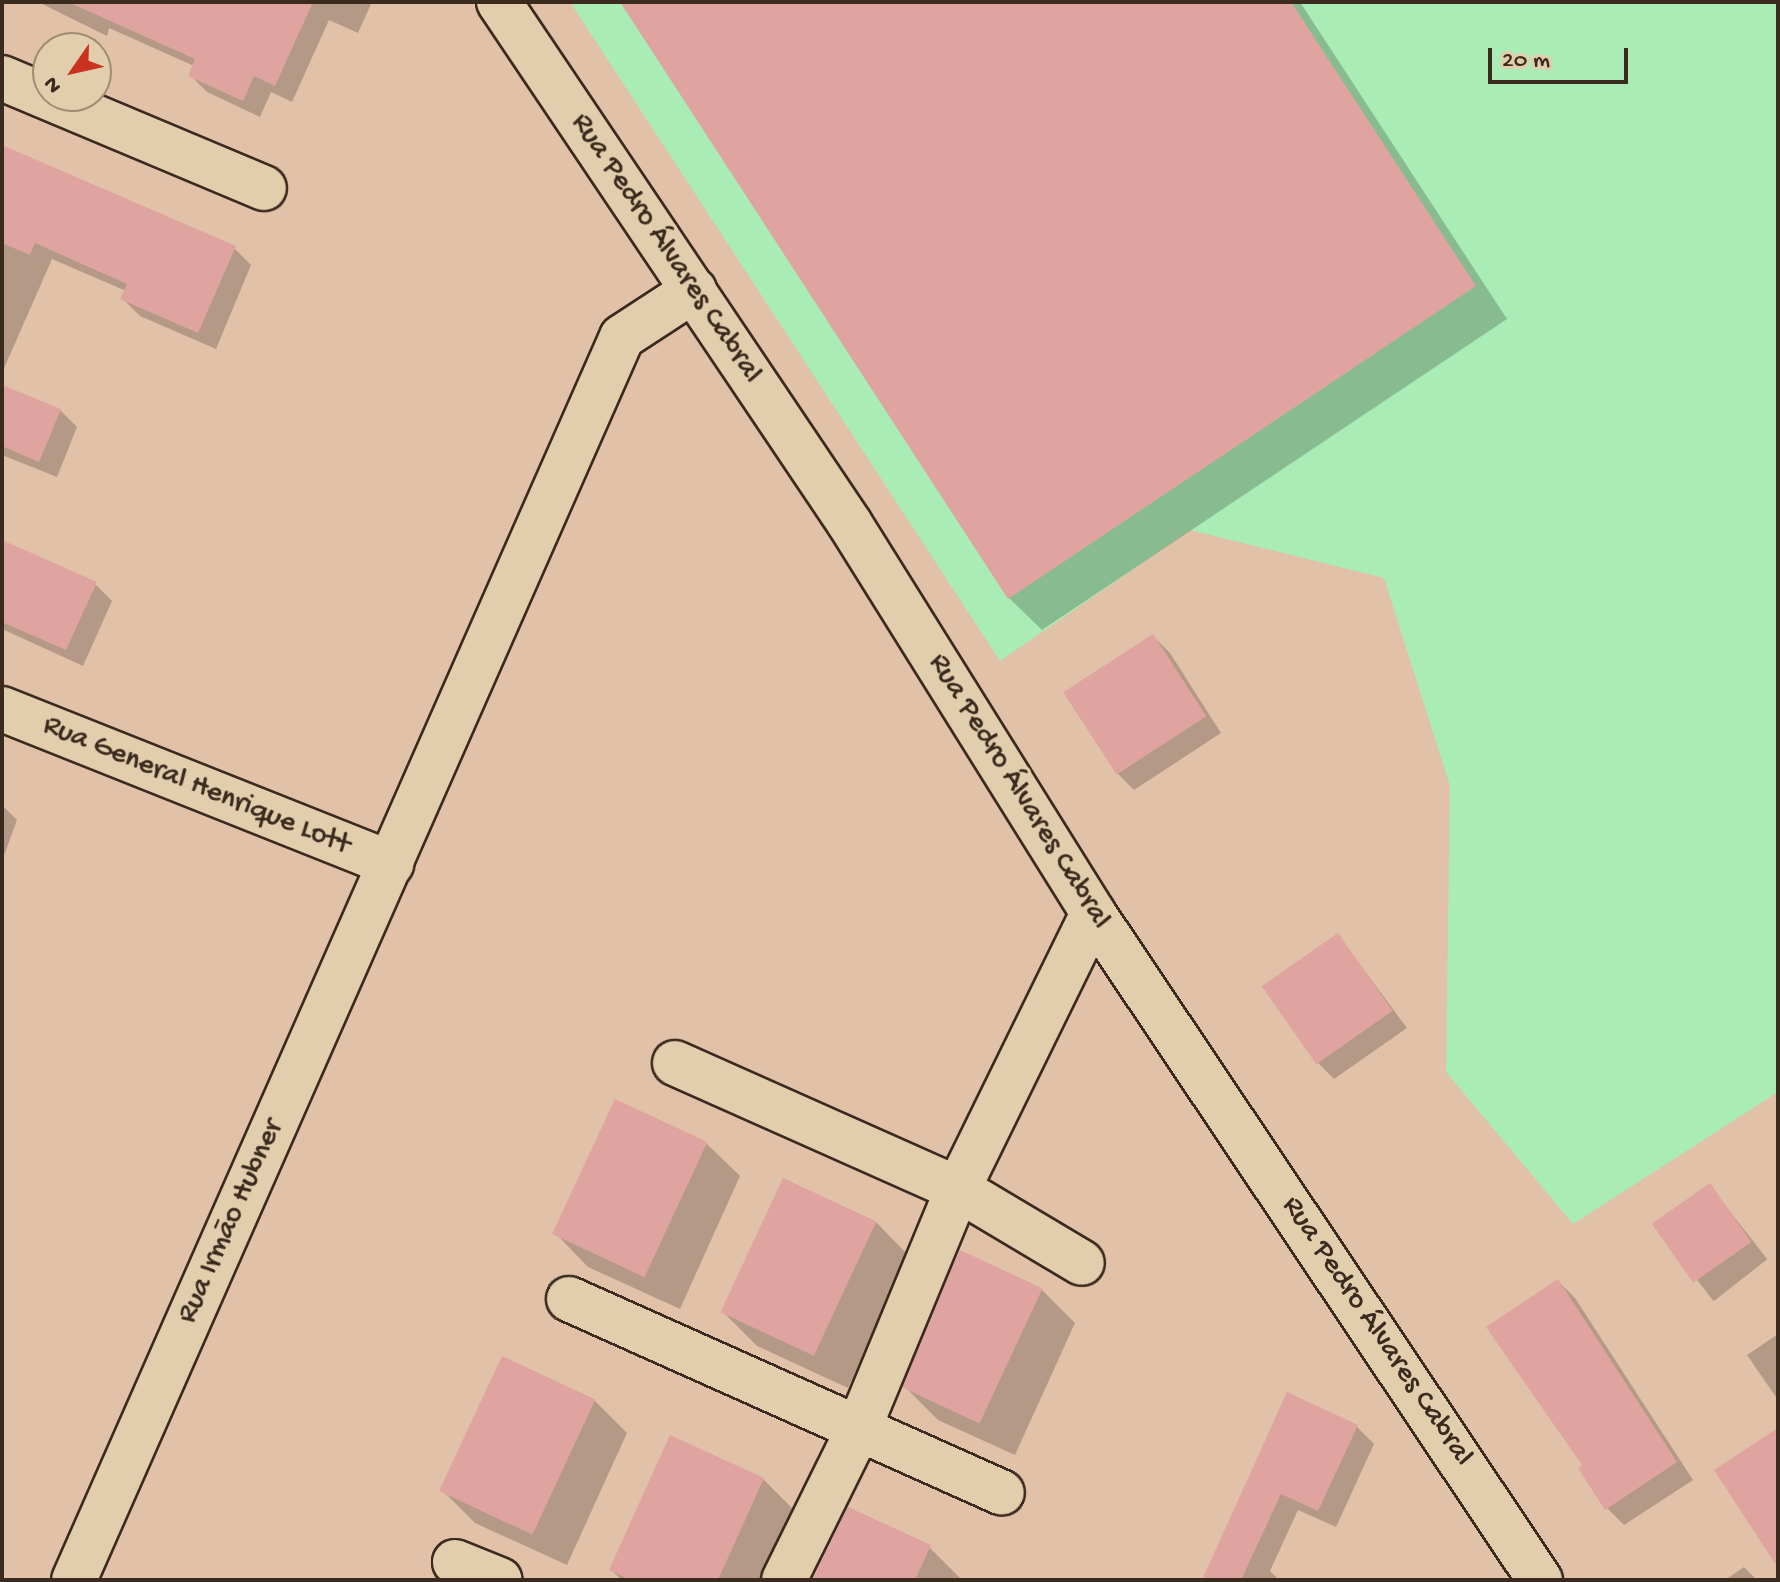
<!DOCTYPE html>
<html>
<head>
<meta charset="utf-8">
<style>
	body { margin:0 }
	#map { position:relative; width:1780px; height:1582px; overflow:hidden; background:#e1c1a8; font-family:"Gochi Hand",sans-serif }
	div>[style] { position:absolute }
	.green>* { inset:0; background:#aaecb5 }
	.shadow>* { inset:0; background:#0003; transform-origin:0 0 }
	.building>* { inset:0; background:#dfa49f; transform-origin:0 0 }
	.roads { filter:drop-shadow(2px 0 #3b2a1e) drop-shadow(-2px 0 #3b2a1e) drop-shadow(0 2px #3b2a1e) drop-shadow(0 -2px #3b2a1e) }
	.minor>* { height:44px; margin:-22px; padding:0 22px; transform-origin:22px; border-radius:22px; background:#e2cdac }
	.tertiary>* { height:44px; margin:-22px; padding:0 22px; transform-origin:22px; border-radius:22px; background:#e2cdac }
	span { translate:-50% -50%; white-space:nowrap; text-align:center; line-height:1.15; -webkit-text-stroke:6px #e2cdac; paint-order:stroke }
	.street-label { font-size:30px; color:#3b2a1e }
	.frame { position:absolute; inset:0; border:4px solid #3b2a1e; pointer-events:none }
	.north { position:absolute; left:32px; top:32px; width:80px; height:80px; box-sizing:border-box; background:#e2cdac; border:2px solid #9f8c73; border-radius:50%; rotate:236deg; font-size:22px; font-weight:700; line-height:32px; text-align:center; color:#3b2a1e }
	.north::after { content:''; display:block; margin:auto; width:28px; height:36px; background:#c8321e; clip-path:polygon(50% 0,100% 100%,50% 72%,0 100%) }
	.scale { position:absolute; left:1488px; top:48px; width:140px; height:36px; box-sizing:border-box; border:4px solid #3b2a1e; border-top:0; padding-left:10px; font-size:24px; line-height:28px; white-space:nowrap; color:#3b2a1e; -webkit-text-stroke:6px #e2cdac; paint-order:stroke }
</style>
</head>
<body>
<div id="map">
	<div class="green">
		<div style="clip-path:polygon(570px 2px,1778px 2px,1778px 1092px,1573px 1224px,1446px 1072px,1450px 786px,1384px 578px,1190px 530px,1000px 661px)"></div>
	</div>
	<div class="shadow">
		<div style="clip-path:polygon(38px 2px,372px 2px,358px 33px,329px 20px,292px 102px,271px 92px,260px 117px,207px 92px,190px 75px,194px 66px,109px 28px,107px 36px)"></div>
		<div style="clip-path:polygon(623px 2px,1300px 2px,1507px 319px,1042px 630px,1009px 598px)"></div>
		<div style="clip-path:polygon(2px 147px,234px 248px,251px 265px,216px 349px,140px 316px,123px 299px,126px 291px,52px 259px,2px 373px)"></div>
		<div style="clip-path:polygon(2px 387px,60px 410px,77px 427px,57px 477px,2px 455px)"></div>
		<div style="clip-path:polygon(2px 543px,95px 584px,112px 601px,83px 666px,2px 629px)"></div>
		<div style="clip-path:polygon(1153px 636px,1170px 653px,1221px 733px,1134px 790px,1117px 773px)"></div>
		<div style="clip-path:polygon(2px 805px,17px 820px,2px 861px)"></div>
		<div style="clip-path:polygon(1338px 935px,1407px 1028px,1334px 1079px,1317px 1062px)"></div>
		<div style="clip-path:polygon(707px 1144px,740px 1176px,680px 1309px,588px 1267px,556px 1234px)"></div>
		<div style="left:1710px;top:1186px;width:93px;height:68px;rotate:52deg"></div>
		<div style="clip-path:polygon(876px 1222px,908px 1255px,848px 1388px,757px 1346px,724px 1313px)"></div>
		<div style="clip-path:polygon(961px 1253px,1042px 1290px,1075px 1323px,1015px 1455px,938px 1420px,905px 1387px)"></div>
		<div style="clip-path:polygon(1558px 1281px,1575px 1298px,1693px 1480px,1624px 1525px,1607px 1508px,1585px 1465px)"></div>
		<div style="clip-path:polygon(1778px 1334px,1778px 1400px,1747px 1355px)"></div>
		<div style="clip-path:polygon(1288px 1395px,1357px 1427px,1374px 1444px,1336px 1527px,1298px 1510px,1270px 1571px,1279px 1580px,1204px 1580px)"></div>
		<div style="clip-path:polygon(594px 1400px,627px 1433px,567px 1565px,475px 1523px,443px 1491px)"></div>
		<div style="clip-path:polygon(763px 1479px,796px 1512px,765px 1580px,622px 1580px,611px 1570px)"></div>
		<div style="clip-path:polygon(929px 1547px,962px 1580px,814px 1580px)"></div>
		<div style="clip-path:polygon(1744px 1567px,1757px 1580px,1725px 1580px)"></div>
	</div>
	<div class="building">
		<div style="clip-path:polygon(68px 2px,313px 2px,275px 86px,254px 76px,243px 101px,188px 76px,195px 59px)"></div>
		<div style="clip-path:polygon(620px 2px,1291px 2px,1476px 286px,1008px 599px)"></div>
		<div style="clip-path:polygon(2px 145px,236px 246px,198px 333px,120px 299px,127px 284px,35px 243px,30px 255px,2px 243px)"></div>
		<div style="clip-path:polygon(2px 385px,61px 409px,39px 462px,2px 446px)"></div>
		<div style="clip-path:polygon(2px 540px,97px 582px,66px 650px,2px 622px)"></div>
		<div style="left:1153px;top:634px;width:98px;height:107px;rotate:57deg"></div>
		<div style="left:1338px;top:933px;width:95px;height:93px;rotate:55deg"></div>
		<div style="left:615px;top:1099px;width:102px;height:149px;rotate:25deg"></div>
		<div style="left:783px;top:1178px;width:103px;height:148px;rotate:25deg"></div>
		<div style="left:1710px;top:1183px;width:72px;height:71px;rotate:55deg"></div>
		<div style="left:960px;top:1250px;width:91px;height:149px;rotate:25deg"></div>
		<div style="clip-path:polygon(1558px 1279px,1677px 1462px,1605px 1510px,1578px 1468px,1582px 1465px,1486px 1327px)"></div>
		<div style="left:502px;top:1356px;width:103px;height:149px;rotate:25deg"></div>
		<div style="clip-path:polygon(1287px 1392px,1358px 1425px,1318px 1511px,1281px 1494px,1241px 1580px,1202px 1580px)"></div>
		<div style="clip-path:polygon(1778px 1428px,1778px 1568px,1714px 1470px)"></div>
		<div style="clip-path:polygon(670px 1435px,764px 1478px,718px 1580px,630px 1580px,609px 1570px)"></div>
		<div style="clip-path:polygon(848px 1507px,931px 1545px,915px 1580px,812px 1580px)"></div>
	</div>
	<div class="roads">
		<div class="minor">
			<div style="left:2px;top:78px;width:284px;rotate:22.8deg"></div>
			<div style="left:2px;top:709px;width:419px;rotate:21.7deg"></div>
			<div style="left:675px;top:1063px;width:310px;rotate:24deg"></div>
			<div style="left:958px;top:1189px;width:144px;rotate:30.8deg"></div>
			<div style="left:569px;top:1299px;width:474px;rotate:24.1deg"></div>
			<div style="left:455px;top:1562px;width:48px;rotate:21.8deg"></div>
			<div style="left:74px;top:1580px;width:1358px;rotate:-66.21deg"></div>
			<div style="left:622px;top:337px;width:86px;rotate:-33.1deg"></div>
			<div style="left:784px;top:1580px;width:167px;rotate:-63.7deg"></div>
			<div style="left:858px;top:1430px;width:261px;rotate:-67.5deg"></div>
			<div style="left:958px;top:1189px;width:307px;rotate:-63.9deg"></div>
		</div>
		<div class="tertiary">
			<div style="left:499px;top:2px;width:629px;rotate:56.08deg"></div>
			<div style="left:850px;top:524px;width:459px;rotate:58deg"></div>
			<div style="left:1093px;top:913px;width:803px;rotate:56.17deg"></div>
		</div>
	</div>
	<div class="street-label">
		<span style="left:665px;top:249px;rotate:56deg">Rua Pedro Álvares Cabral</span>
		<span style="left:196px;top:787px;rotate:22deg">Rua General Henrique Lott</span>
		<span style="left:1018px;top:792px;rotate:58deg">Rua Pedro Álvares Cabral</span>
		<span style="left:232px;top:1222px;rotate:-66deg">Rua Irmão Hubner</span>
		<span style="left:1376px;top:1332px;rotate:56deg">Rua Pedro Álvares Cabral</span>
	</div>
	<div class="frame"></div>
	<div class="north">N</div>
	<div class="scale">20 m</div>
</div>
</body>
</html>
